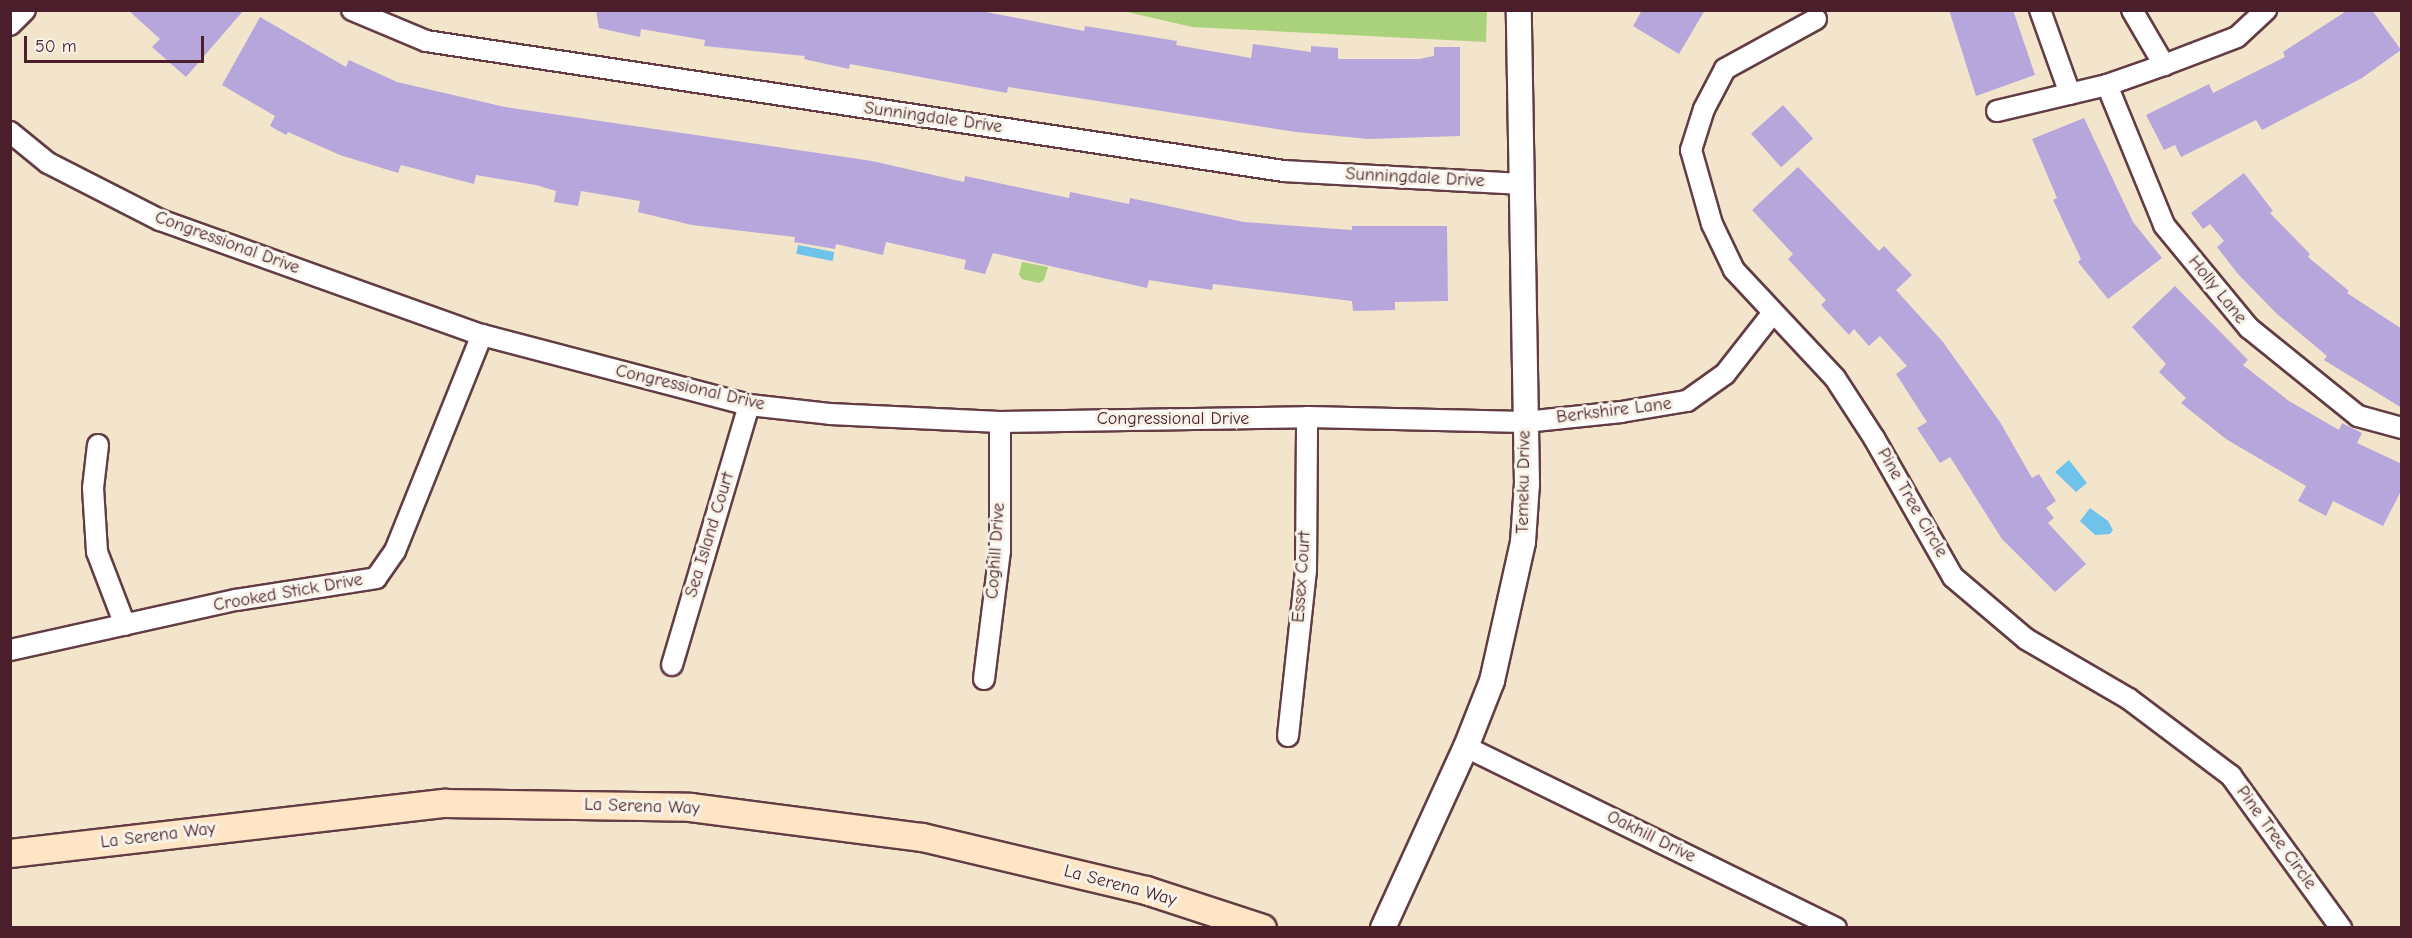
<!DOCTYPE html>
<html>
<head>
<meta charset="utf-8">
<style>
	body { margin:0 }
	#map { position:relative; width:2412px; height:938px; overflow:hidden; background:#f3e5cc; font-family:"Comic Neue",sans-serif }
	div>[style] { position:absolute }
	.green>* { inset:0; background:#aad27d }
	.water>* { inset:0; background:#6fc3eb; transform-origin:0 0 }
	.building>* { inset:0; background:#b7a6db; transform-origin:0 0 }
	.roads { filter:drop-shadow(2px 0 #633d43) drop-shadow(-2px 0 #633d43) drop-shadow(0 2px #633d43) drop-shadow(0 -2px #633d43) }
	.minor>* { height:20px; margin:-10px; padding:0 10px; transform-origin:10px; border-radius:10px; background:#fff }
	.tertiary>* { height:24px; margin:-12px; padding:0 12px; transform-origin:12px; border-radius:12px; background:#fff }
	.secondary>* { height:27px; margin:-13.5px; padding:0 13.5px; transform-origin:13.5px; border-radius:13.5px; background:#fee5c5 }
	span { translate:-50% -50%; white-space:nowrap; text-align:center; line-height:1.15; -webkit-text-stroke:6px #f7f3e8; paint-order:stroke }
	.street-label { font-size:18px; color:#4a1f2b }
	.frame { position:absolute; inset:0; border:12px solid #4a1f2b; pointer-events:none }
	.scale { position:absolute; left:24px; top:36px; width:180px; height:27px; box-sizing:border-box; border:3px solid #4a1f2b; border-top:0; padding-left:8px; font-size:18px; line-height:21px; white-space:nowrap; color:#4a1f2b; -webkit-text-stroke:4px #f7f3e8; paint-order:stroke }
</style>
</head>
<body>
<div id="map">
	<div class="green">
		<div style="clip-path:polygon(1123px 11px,1487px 10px,1487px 11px,1486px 42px,1192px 27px)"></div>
		<div style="clip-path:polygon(1022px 262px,1048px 267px,1044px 280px,1039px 283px,1022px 279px,1019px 275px)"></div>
	</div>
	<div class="water">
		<div style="left:798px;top:245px;width:37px;height:9px;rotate:11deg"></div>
		<div style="clip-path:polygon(2069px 460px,2087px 483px,2076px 492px,2055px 472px)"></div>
		<div style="clip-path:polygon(2090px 508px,2108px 521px,2113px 530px,2110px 534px,2095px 535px,2080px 521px)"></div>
	</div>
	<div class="building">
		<div style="clip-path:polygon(128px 10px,244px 10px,186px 77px,152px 47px,160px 39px)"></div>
		<div style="clip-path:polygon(596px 10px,976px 10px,1084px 31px,1085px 26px,1177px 41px,1176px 45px,1251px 58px,1253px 44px,1311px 52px,1311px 46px,1338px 48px,1338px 59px,1419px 59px,1434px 56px,1434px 47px,1460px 47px,1460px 136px,1368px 139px,1296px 132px,1008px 87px,1007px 93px,850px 64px,849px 69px,804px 59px,805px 56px,704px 46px,705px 40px,641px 29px,640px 37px,599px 28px)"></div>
		<div style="clip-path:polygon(1642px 10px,1705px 10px,1679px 54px,1633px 26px)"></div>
		<div style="clip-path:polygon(1949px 10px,2013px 10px,2035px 75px,1976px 96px)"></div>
		<div style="clip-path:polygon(2348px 10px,2372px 10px,2401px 50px,2362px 78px,2262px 130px,2256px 120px,2181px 157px,2175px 145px,2164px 150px,2146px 115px,2209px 84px,2213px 93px,2285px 57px,2283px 52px)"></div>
		<div style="clip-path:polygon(260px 17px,346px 67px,349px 60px,397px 82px,505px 107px,872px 161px,964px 182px,965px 176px,1069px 198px,1070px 192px,1129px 204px,1130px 198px,1244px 222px,1352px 230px,1352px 226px,1447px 226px,1448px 301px,1395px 302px,1395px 310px,1353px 311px,1352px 301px,1213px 284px,1212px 290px,1149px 280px,1147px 288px,993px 253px,985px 274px,964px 269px,966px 260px,886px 242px,883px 255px,836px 244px,835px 249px,794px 242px,795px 237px,692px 225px,638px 212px,640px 201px,581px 191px,578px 206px,554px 202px,556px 191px,536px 185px,476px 175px,474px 184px,401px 165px,398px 173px,340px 155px,288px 132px,286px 135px,270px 126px,275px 116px,222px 85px)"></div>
		<div style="left:1783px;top:105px;width:45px;height:43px;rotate:48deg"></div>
		<div style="clip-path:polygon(2084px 118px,2133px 222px,2162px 258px,2108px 299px,2078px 262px,2081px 259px,2053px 200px,2057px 198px,2032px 139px)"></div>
		<div style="clip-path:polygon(1798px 167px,1879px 251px,1884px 246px,1912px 275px,1896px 290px,1943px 342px,2000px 422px,2032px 478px,2039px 474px,2056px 501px,2046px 508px,2054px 518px,2048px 523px,2086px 564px,2055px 592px,2002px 539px,1950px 457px,1940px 463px,1917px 428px,1927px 422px,1896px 374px,1907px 366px,1880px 336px,1869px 346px,1854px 329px,1849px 335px,1821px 305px,1826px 300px,1788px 259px,1793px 254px,1752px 210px)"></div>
		<div style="clip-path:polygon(2244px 173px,2273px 211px,2270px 213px,2310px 254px,2308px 257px,2349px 291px,2347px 293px,2402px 329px,2402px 408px,2324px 360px,2327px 356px,2277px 314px,2238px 274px,2217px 247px,2224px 241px,2210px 224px,2203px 229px,2191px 213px)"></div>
		<div style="clip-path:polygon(2175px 286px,2248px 360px,2243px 365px,2289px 401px,2339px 430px,2342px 423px,2362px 433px,2357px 443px,2402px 464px,2402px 489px,2383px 526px,2333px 501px,2326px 516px,2298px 501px,2306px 486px,2226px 439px,2181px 403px,2186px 398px,2159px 372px,2166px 364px,2132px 327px)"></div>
	</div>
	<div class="roads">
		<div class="minor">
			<div style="left:352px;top:10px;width:80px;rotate:22.7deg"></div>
			<div style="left:426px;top:41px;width:868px;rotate:8.62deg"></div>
			<div style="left:1284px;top:171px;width:238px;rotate:3.1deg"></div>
			<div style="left:2040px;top:10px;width:89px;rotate:70.3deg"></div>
			<div style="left:2132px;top:10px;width:64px;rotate:59.8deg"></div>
			<div style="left:1816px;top:19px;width:104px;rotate:151.2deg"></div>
			<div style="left:1725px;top:69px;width:45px;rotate:117.7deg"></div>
			<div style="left:1704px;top:109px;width:43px;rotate:107.6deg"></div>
			<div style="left:1691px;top:150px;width:77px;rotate:74.2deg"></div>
			<div style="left:1712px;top:224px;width:51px;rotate:64.4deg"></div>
			<div style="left:1734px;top:270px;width:148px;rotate:46.9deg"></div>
			<div style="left:1835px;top:378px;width:72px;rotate:57deg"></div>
			<div style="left:1874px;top:438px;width:160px;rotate:60.4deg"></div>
			<div style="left:1953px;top:577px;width:96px;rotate:40.3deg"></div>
			<div style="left:2026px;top:639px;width:119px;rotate:30.2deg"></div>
			<div style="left:2129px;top:699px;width:128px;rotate:37deg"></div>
			<div style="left:2231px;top:776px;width:188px;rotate:54.1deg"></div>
			<div style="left:10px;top:25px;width:21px;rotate:-45deg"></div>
			<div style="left:2107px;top:85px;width:151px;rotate:67.8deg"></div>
			<div style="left:2164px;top:225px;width:134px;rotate:50.5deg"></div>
			<div style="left:2249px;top:328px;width:140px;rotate:38.9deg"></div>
			<div style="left:2358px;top:416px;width:46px;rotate:15.3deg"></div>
			<div style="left:1997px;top:111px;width:113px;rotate:-13.3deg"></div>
			<div style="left:2107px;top:85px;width:60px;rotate:-19.3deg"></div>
			<div style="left:2164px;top:65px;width:78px;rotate:-21deg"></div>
			<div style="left:2237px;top:37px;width:40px;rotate:-43deg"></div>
			<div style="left:10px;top:132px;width:49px;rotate:39.2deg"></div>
			<div style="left:48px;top:163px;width:126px;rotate:27deg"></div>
			<div style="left:160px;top:220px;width:342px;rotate:19.7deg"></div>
			<div style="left:482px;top:335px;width:276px;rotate:14.7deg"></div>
			<div style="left:749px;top:405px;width:81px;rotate:6.3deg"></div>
			<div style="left:830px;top:414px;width:170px;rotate:2.7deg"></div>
			<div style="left:1000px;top:422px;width:307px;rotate:-0.9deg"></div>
			<div style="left:1307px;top:417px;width:218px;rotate:1.3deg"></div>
			<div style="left:1525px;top:422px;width:97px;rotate:-5.9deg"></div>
			<div style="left:1621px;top:412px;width:67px;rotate:-9.5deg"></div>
			<div style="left:1687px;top:401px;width:47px;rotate:-35.4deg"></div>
			<div style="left:1725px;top:374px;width:76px;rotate:-51.9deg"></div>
			<div style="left:98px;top:445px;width:43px;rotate:96.6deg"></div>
			<div style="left:93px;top:488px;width:64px;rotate:86.4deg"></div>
			<div style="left:97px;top:552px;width:78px;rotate:69deg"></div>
			<div style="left:10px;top:650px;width:231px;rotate:-12.5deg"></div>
			<div style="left:236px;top:600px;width:142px;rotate:-8.9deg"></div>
			<div style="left:376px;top:578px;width:33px;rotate:-55deg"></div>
			<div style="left:395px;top:551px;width:233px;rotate:-68.1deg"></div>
			<div style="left:672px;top:665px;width:271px;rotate:-73.5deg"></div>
			<div style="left:984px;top:679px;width:129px;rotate:-82.9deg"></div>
			<div style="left:1000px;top:551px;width:129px;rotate:-90deg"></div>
			<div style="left:1288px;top:736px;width:166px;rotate:-83.8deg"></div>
			<div style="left:1306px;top:571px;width:154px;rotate:-89.6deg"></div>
			<div style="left:1466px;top:747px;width:412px;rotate:26.1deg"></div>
		</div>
		<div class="tertiary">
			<div style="left:1383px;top:928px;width:199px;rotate:-65.4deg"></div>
			<div style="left:1466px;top:747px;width:71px;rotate:-68.5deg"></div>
			<div style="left:1492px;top:681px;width:142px;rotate:-77.4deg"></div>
			<div style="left:1523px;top:542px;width:58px;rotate:-86.1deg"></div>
			<div style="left:1527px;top:484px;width:474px;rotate:-91deg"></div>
		</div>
		<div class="secondary">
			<div style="left:10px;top:853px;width:437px;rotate:-6.6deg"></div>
			<div style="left:444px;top:803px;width:246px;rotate:0.9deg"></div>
			<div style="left:690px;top:807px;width:234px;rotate:7.4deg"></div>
			<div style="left:922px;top:837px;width:230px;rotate:13.3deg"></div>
			<div style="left:1146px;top:890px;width:122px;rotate:18.1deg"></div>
		</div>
	</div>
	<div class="street-label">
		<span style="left:933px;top:118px;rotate:8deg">Sunningdale Drive</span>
		<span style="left:1415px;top:178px;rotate:3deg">Sunningdale Drive</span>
		<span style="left:227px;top:243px;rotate:20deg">Congressional Drive</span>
		<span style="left:2217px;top:290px;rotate:51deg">Holly Lane</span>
		<span style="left:690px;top:388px;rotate:13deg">Congressional Drive</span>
		<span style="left:1614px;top:411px;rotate:-7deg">Berkshire Lane</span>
		<span style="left:1173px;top:419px">Congressional Drive</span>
		<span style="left:1524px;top:482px;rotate:-89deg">Temeku Drive</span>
		<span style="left:1912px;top:503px;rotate:60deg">Pine Tree Circle</span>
		<span style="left:710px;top:535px;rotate:-73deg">Sea Island Court</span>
		<span style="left:996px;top:551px;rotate:-86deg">Coghill Drive</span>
		<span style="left:1302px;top:577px;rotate:-86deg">Essex Court</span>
		<span style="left:288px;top:593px;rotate:-10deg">Crooked Stick Drive</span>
		<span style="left:642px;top:807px;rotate:2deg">La Serena Way</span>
		<span style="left:158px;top:836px;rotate:-7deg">La Serena Way</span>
		<span style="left:1651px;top:837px;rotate:26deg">Oakhill Drive</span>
		<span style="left:2276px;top:838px;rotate:54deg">Pine Tree Circle</span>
		<span style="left:1120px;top:886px;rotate:15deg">La Serena Way</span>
	</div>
	<div class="frame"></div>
	<div class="scale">50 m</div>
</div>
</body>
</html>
